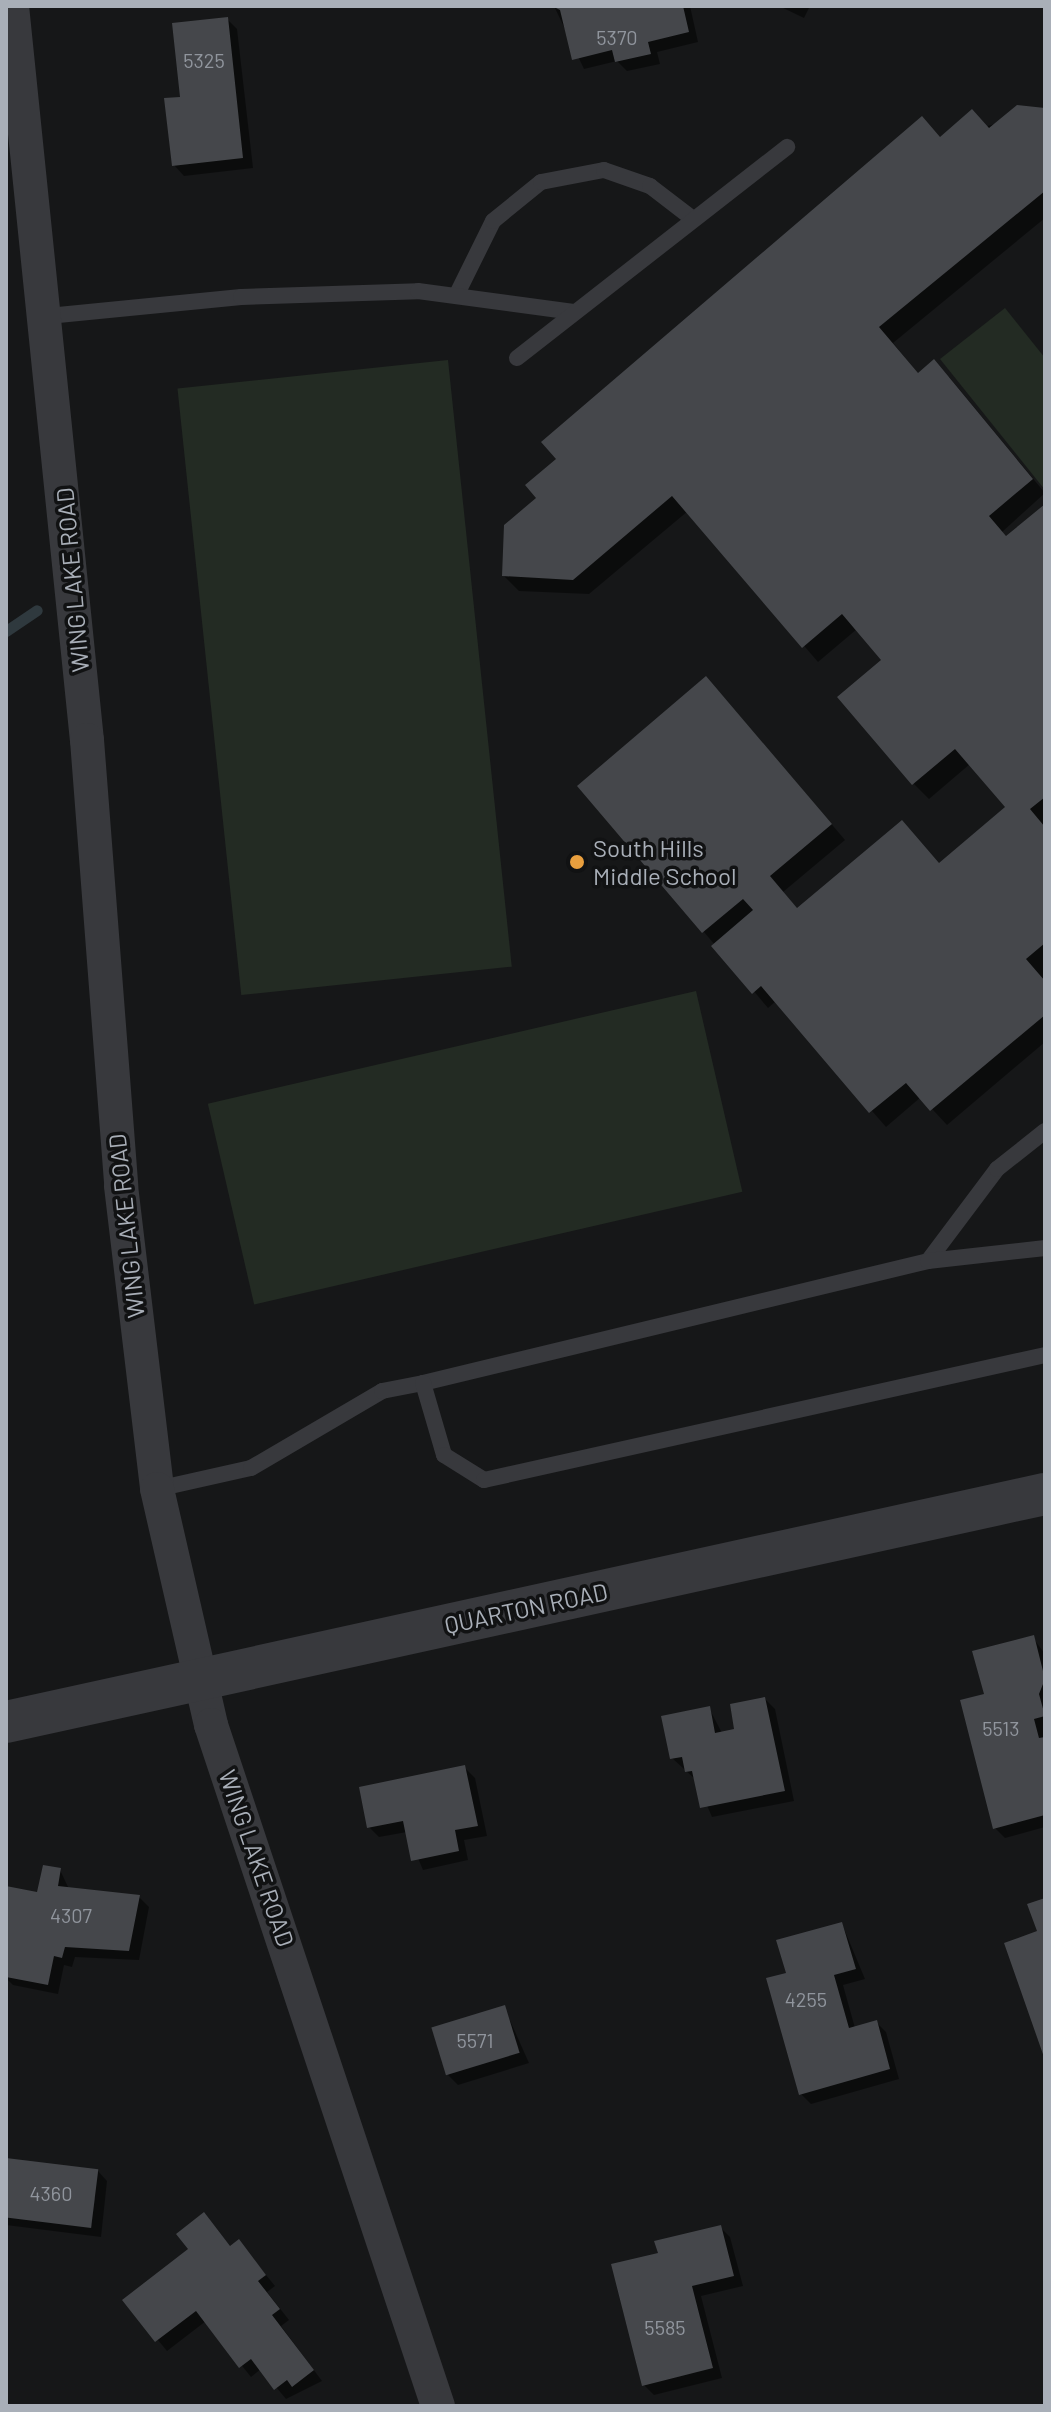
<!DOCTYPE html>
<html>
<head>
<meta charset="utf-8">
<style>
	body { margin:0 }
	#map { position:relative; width:1051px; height:2412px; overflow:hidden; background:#161718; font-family:Barlow,sans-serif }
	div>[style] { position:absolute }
	.green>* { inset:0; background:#232b23; transform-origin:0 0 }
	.shadow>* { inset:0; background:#0007 }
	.stream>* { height:11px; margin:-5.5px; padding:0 5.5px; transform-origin:5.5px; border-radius:5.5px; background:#2f393e }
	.building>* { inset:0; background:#45474b; transform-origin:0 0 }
	.service>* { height:16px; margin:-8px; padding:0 8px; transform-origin:8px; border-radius:8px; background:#38393d }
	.minor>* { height:34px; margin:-17px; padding:0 17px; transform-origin:17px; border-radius:17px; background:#38393d }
	.tertiary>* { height:42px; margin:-21px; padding:0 21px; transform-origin:21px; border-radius:21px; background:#38393d }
	.dots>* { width:22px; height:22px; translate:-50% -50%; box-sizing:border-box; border:4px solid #111213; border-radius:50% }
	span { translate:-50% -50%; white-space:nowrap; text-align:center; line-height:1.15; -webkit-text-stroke:7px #111213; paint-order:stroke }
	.number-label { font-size:20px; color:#90959d }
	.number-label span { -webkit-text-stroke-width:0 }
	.street-label { font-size:24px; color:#a9afb8 }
	.poi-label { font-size:24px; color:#a9afb8 }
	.left { translate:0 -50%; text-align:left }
	.frame { position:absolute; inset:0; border:8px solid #a9afb8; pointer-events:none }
</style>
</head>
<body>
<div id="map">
	<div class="green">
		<div style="clip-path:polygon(1005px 308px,1045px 358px,1045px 490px,940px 359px)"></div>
		<div style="left:448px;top:360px;width:610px;height:272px;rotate:84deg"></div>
		<div style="left:696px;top:991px;width:206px;height:501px;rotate:77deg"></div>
	</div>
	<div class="shadow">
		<div style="clip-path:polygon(554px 6px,690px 6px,698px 42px,657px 52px,660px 64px,627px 71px,617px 61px,584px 69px)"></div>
		<div style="clip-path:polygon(779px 6px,810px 6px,804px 18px)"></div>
		<div style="clip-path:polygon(227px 19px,237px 29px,253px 168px,184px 176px,174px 165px,182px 98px)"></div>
		<div style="clip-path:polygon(1045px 110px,1045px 218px,893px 343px,919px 375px,949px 377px,1045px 493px,1002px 532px,1007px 537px,1045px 506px,1045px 1042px,947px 1125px,921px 1097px,886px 1127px,776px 1001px,768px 1008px,704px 932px,721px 694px,845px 840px,783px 892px,798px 910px,940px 865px,1008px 807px,970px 764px,929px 799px,914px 784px,884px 661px,857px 629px,818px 662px,688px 511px,589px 594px,519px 591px,504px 576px,941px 139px)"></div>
		<div style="clip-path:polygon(1033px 1638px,1045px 1654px,1045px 1827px,1005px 1838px,995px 1828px,986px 1696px)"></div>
		<div style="clip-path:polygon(765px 1699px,775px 1709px,794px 1801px,712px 1817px,696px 1780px,672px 1758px,709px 1708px,722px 1733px,737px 1730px)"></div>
		<div style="clip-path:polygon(465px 1768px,475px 1778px,487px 1836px,464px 1840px,468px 1860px,423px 1870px,407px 1832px,379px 1837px,369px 1827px)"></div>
		<div style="clip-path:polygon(60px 1870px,69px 1889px,139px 1897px,149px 1907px,139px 1960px,75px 1957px,72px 1967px,64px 1965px,58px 1994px,13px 1985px,6px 1978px,6px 1888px,38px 1895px)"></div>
		<div style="clip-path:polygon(842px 1924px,865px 1979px,843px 1985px,855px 2028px,876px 2022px,886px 2032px,899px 2079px,811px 2104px,801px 2094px,788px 1975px)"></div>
		<div style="clip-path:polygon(504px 2007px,529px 2063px,458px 2085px,448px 2075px)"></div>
		<div style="clip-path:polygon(6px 2160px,97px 2170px,107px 2181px,101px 2237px,6px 2225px)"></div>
		<div style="clip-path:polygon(720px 2227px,730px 2237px,743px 2286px,701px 2296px,722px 2378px,654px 2395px,644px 2385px,660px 2254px)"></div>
		<div style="clip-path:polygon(239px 2242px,275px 2286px,267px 2292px,289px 2320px,281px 2326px,322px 2381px,286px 2399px,261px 2369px,251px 2377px,206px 2321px,167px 2351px,125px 2300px)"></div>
	</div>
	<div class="stream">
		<div style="left:6px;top:631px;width:37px;rotate:-34deg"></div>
	</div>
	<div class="building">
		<div style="clip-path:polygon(552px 6px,683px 6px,689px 32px,648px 42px,651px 54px,615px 62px,612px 50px,572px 60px,560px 10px)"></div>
		<div style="clip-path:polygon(228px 17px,243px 158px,172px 166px,164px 98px,180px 97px,172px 23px)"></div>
		<div style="clip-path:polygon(1017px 105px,1045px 108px,1045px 191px,879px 327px,918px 373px,934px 359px,1033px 479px,989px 516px,1006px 536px,1045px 504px,1045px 797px,1030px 809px,1045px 827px,1045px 943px,1026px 959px,1045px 981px,1045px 1015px,930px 1111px,906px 1083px,869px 1113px,761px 986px,752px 994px,711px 946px,753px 910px,743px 899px,702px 933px,577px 786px,706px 676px,832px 824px,770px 876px,797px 908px,902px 820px,939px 863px,1005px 807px,955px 749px,912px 785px,837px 697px,881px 660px,842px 614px,802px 648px,672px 496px,573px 580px,502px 576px,504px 525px,536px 498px,525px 485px,556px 459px,541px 442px,922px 116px,940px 137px,972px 109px,989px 128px)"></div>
		<div style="clip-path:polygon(1034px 1635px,1045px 1679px,1039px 1694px,1045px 1716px,1034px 1719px,1039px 1738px,1045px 1737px,1045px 1815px,993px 1829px,960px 1700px,984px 1694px,972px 1651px)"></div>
		<div style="clip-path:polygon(765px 1697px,785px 1791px,700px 1808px,692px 1771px,685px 1772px,682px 1757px,670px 1759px,661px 1716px,710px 1706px,715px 1733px,734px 1729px,730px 1704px)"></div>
		<div style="clip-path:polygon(465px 1765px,478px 1826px,455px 1830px,459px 1851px,411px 1861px,403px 1821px,367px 1828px,359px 1787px)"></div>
		<div style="clip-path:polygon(43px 1865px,61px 1868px,58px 1886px,140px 1895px,129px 1951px,65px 1947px,62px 1958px,54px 1956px,48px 1985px,6px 1977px,6px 1886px,37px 1892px)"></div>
		<div style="clip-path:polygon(1045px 1898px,1045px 2060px,1004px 1943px,1037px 1931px,1027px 1904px)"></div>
		<div style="clip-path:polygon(842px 1922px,856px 1969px,834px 1975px,849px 2028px,877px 2020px,890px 2069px,799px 2095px,766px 1978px,786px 1973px,776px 1940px)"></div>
		<div style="left:505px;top:2005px;width:50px;height:77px;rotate:73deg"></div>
		<div style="left:6px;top:2158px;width:93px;height:59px;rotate:7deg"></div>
		<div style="clip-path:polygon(204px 2212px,230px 2246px,239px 2239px,266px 2275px,258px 2281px,280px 2309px,272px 2315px,314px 2370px,292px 2387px,287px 2380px,274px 2390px,251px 2359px,239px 2368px,196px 2311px,155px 2342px,122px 2300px,188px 2249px,176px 2234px)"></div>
		<div style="clip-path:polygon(721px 2225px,734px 2276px,692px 2286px,713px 2368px,642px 2386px,611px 2264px,658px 2253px,654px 2241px)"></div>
	</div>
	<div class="service">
		<div style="left:457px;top:294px;width:81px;rotate:-63.7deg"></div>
		<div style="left:493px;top:221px;width:62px;rotate:-39.1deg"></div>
		<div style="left:541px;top:182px;width:64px;rotate:-10.8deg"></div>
		<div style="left:604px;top:170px;width:49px;rotate:19.2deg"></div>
		<div style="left:650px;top:186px;width:54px;rotate:37.5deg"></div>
		<div style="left:48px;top:316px;width:194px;rotate:-5.6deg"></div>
		<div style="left:241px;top:297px;width:177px;rotate:-1.9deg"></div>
		<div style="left:418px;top:291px;width:157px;rotate:7.7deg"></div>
		<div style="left:517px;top:358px;width:343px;rotate:-38deg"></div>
		<div style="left:928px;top:1261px;width:115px;rotate:-53.1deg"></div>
		<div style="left:997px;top:1169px;width:61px;rotate:-38.4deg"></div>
		<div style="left:423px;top:1383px;width:520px;rotate:-13.58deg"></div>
		<div style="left:928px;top:1261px;width:118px;rotate:-6.3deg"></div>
		<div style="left:157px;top:1489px;width:96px;rotate:-12.6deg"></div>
		<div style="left:251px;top:1468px;width:152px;rotate:-30.4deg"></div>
		<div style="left:382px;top:1391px;width:42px;rotate:-11deg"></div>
		<div style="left:423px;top:1383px;width:75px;rotate:73.7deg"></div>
		<div style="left:444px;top:1455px;width:47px;rotate:32deg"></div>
		<div style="left:484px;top:1480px;width:575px;rotate:-12.56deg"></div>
	</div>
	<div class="minor">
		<div style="left:12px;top:6px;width:738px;rotate:84.17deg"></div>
		<div style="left:87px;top:740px;width:447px;rotate:85.6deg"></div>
		<div style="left:121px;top:1186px;width:305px;rotate:83.2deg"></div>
		<div style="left:157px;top:1489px;width:242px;rotate:77.1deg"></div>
		<div style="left:211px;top:1725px;width:718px;rotate:71.57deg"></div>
	</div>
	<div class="tertiary">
		<div style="left:6px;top:1722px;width:1064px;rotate:-12.38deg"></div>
	</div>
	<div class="dots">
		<div style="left:577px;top:862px;background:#e99f3e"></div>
	</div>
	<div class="number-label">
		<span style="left:617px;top:37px">5370</span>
		<span style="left:204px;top:60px">5325</span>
		<span style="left:1001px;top:1728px">5513</span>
		<span style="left:71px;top:1915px">4307</span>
		<span style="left:806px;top:1999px">4255</span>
		<span style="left:475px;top:2040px">5571</span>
		<span style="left:51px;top:2193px">4360</span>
		<span style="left:665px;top:2327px">5585</span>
	</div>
	<div class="street-label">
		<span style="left:72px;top:580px;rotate:-95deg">WING LAKE ROAD</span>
		<span style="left:126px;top:1226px;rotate:-96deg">WING LAKE ROAD</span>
		<span style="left:526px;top:1608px;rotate:-12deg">QUARTON ROAD</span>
		<span style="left:257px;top:1858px;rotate:71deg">WING LAKE ROAD</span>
	</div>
	<div class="poi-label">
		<span class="left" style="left:593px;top:862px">South Hills<br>Middle School</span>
	</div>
	<div class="frame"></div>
</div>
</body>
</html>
